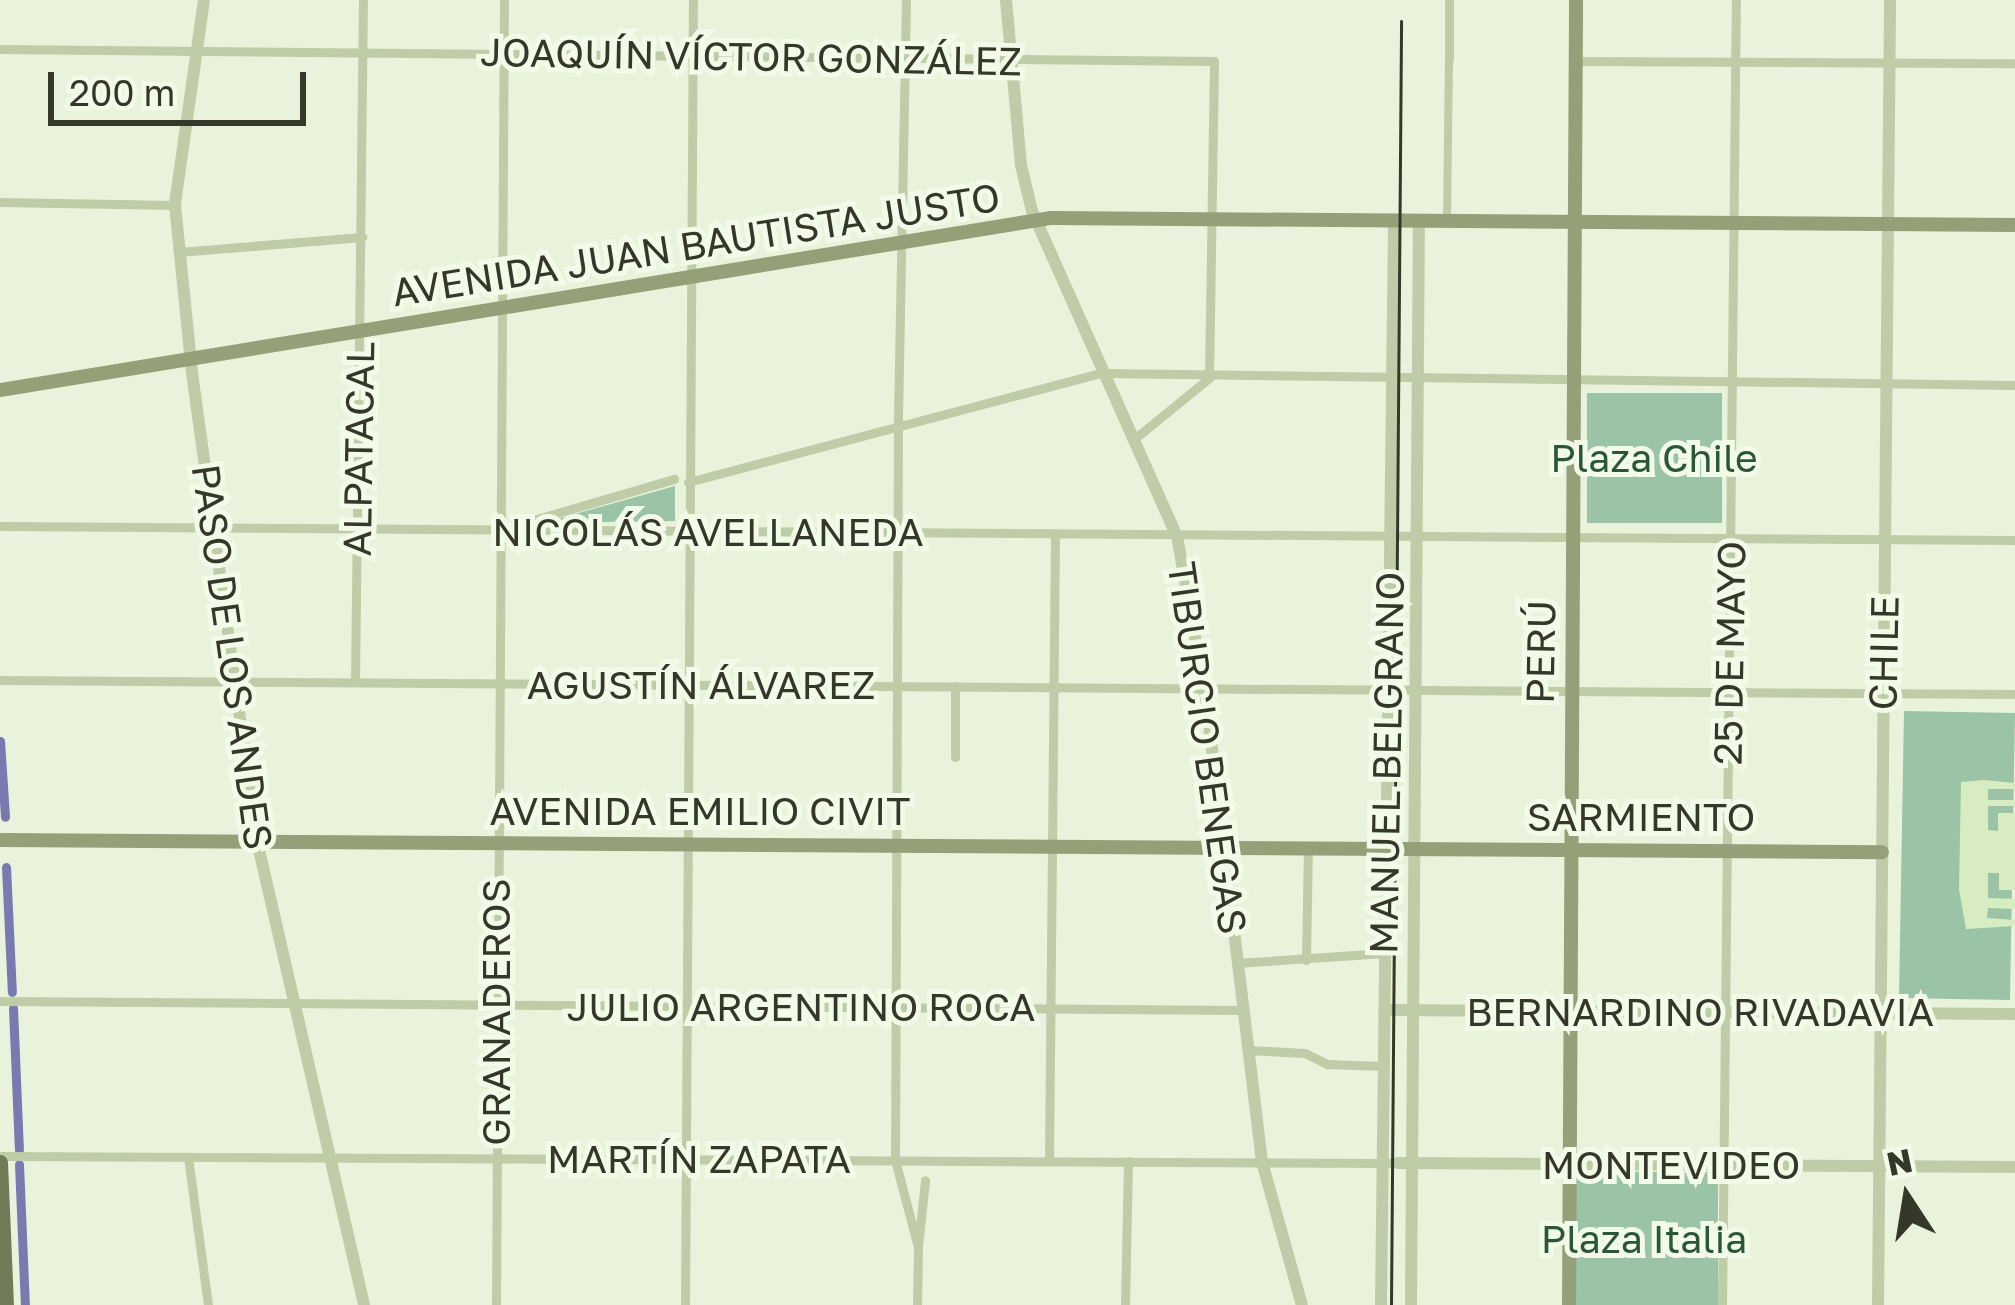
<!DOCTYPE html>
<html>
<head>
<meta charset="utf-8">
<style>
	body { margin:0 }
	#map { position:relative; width:2015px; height:1305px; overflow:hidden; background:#e9f3dc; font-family:"Golos Text",sans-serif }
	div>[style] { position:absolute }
	.green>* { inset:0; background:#9ac4a5; transform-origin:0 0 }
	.plaza>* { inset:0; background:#d8ecc2 }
	.canal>* { height:9px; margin:-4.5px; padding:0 4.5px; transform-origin:4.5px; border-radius:4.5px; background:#797ab2 }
	.pedestrian>* { height:8px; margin:-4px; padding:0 4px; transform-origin:4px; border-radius:4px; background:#becca7 }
	.minor>* { height:9px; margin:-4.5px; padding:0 4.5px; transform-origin:4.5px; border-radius:4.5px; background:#becca7 }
	.tertiary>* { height:12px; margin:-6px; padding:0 6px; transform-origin:6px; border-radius:6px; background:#becca7 }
	.secondary>* { height:14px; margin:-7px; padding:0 7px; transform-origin:7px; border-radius:7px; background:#94a078 }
	.primary>* { height:15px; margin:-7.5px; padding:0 7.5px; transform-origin:7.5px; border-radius:7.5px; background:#727b58 }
	.tram>* { height:3px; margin:-1.5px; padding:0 1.5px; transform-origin:1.5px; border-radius:1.5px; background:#343828 }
	span { translate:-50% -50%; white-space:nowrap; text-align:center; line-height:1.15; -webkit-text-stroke:10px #f2fbe8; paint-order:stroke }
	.street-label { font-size:39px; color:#343828 }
	.park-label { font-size:39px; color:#2a5837 }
	.north { position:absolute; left:1847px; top:1137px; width:120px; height:120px; -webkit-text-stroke:9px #f2fbe8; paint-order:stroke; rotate:348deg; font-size:33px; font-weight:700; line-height:48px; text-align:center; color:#343828 }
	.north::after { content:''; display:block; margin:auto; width:42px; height:54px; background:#343828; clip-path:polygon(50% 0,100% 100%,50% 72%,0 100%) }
	.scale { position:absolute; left:48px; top:72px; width:258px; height:54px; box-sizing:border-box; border:6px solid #343828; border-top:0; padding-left:15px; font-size:36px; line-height:42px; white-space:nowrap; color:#343828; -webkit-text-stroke:9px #f2fbe8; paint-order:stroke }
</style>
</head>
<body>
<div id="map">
	<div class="green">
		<div style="left:1587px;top:393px;width:135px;height:130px"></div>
		<div style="clip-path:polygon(675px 486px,675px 521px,543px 523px)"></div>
		<div style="left:1904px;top:711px;width:111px;height:287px;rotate:1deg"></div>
		<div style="left:1573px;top:1172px;width:145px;height:133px"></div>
	</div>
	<div class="plaza">
		<div style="clip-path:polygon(1984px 780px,2015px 783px,2015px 789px,1988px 789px,1988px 800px,2015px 800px,2015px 806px,1988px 806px,1988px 830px,1998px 831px,1998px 813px,2015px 813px,2015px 890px,1999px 890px,1999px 873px,1988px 873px,1988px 898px,2015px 899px,2015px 909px,1988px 908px,1987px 918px,2015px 920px,2015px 926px,1966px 929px,1959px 889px,1961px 782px)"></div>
	</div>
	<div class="canal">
		<div style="left:0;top:741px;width:76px;rotate:86.2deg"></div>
		<div style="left:6px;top:867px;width:125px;rotate:87.3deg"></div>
		<div style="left:13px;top:1008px;width:142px;rotate:87.6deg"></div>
		<div style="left:19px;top:1164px;width:141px;rotate:87.6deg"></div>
	</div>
	<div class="pedestrian">
		<div style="left:1447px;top:220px;width:161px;rotate:-89.3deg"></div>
	</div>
	<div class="minor">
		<div style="left:906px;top:0;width:426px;rotate:91.1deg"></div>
		<div style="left:898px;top:426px;width:734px;rotate:90.23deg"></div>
		<div style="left:895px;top:1160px;width:90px;rotate:75.2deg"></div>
		<div style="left:918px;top:1247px;width:58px;rotate:91deg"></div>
		<div style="left:0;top:49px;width:1214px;rotate:0.57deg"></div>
		<div style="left:1214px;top:61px;width:317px;rotate:90.9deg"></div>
		<div style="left:1209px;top:378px;width:98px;rotate:140.8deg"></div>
		<div style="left:1449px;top:59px;width:59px;rotate:-90deg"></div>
		<div style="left:1577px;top:61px;width:438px;rotate:0.3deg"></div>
		<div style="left:0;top:202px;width:175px;rotate:1deg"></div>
		<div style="left:179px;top:252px;width:184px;rotate:-4.7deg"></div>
		<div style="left:688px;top:482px;width:427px;rotate:-14.8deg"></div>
		<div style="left:1101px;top:373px;width:914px;rotate:0.75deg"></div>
		<div style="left:0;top:526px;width:2015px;rotate:0.4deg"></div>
		<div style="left:520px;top:530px;width:20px;rotate:-33deg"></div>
		<div style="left:537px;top:519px;width:143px;rotate:-16.3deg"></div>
		<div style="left:0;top:680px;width:2015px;rotate:0.4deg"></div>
		<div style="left:355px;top:682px;width:682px;rotate:-89.33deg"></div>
		<div style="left:955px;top:686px;width:71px;rotate:90deg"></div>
		<div style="left:1306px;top:960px;width:112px;rotate:-89deg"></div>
		<div style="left:1237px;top:963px;width:148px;rotate:-3.9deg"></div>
		<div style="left:0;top:1001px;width:1243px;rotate:0.41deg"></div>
		<div style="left:1248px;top:1050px;width:57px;rotate:3deg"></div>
		<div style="left:1305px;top:1053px;width:25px;rotate:27deg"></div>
		<div style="left:1327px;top:1064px;width:57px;rotate:2deg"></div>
		<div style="left:0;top:1156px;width:1398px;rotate:0.29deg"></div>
		<div style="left:188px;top:1157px;width:149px;rotate:82.3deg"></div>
		<div style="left:1049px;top:1161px;width:626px;rotate:-89.45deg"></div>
		<div style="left:918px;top:1246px;width:66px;rotate:-83.9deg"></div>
		<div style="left:496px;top:1305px;width:1305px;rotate:-89.65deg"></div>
		<div style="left:685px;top:1305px;width:1305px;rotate:-89.65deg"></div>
		<div style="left:1125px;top:1305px;width:144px;rotate:-88.8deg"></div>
		<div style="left:1722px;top:1305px;width:1305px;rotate:-89.39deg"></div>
	</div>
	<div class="tertiary">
		<div style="left:204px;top:0;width:207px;rotate:98.1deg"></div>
		<div style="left:175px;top:205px;width:169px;rotate:84.2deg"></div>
		<div style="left:192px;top:373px;width:472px;rotate:82.1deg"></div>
		<div style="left:257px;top:841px;width:476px;rotate:77deg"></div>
		<div style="left:1006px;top:0;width:166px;rotate:84.8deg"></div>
		<div style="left:1021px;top:165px;width:47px;rotate:76.6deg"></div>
		<div style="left:1032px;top:211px;width:356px;rotate:66deg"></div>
		<div style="left:1177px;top:536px;width:166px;rotate:79.9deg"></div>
		<div style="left:1206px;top:699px;width:466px;rotate:83.1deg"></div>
		<div style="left:1262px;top:1162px;width:148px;rotate:74.4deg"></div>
		<div style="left:1384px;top:1010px;width:631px;rotate:0.36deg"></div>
		<div style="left:1398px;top:1163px;width:617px;rotate:0.37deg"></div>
		<div style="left:1381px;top:1305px;width:1084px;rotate:-89.31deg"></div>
		<div style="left:1411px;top:1305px;width:1084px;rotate:-89.58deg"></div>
		<div style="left:1878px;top:1305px;width:1305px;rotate:-89.47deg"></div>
	</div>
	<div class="secondary">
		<div style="left:0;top:390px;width:1064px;rotate:-9.3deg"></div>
		<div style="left:1050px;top:218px;width:965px;rotate:0.42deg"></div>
		<div style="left:0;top:840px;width:1882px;rotate:0.37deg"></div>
		<div style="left:1569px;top:1305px;width:1305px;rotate:-89.69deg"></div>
	</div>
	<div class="primary">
		<div style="left:0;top:1162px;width:143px;rotate:87.6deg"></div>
	</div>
	<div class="tram">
		<div style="left:1391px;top:1305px;width:1284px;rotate:-89.55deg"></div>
	</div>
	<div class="street-label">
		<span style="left:751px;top:57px;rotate:1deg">JOAQUÍN VÍCTOR GONZÁLEZ</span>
		<span style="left:696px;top:245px;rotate:-9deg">AVENIDA JUAN BAUTISTA JUSTO</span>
		<span style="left:359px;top:449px;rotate:-89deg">ALPATACAL</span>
		<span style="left:708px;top:532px">NICOLÁS AVELLANEDA</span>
		<span style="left:1541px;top:652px;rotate:-89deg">PERÚ</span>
		<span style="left:1730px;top:653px;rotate:-89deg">25 DE MAYO</span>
		<span style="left:1884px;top:653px;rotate:-89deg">CHILE</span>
		<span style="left:232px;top:657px;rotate:82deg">PASO DE LOS ANDES</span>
		<span style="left:701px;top:685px">AGUSTÍN ÁLVAREZ</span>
		<span style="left:1207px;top:748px;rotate:82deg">TIBURCIO BENEGAS</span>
		<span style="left:1387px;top:763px;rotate:-89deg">MANUEL BELGRANO</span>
		<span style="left:700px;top:811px">AVENIDA EMILIO CIVIT</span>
		<span style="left:1641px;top:817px">SARMIENTO</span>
		<span style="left:801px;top:1007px">JULIO ARGENTINO ROCA</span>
		<span style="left:496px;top:1012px;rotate:-90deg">GRANADEROS</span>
		<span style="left:1700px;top:1012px">BERNARDINO RIVADAVIA</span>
		<span style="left:699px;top:1159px">MARTÍN ZAPATA</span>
		<span style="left:1671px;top:1165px">MONTEVIDEO</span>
	</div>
	<div class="park-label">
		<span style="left:1654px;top:458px">Plaza Chile</span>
		<span style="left:1644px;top:1239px">Plaza Italia</span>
	</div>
	<div class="north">N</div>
	<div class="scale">200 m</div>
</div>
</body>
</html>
